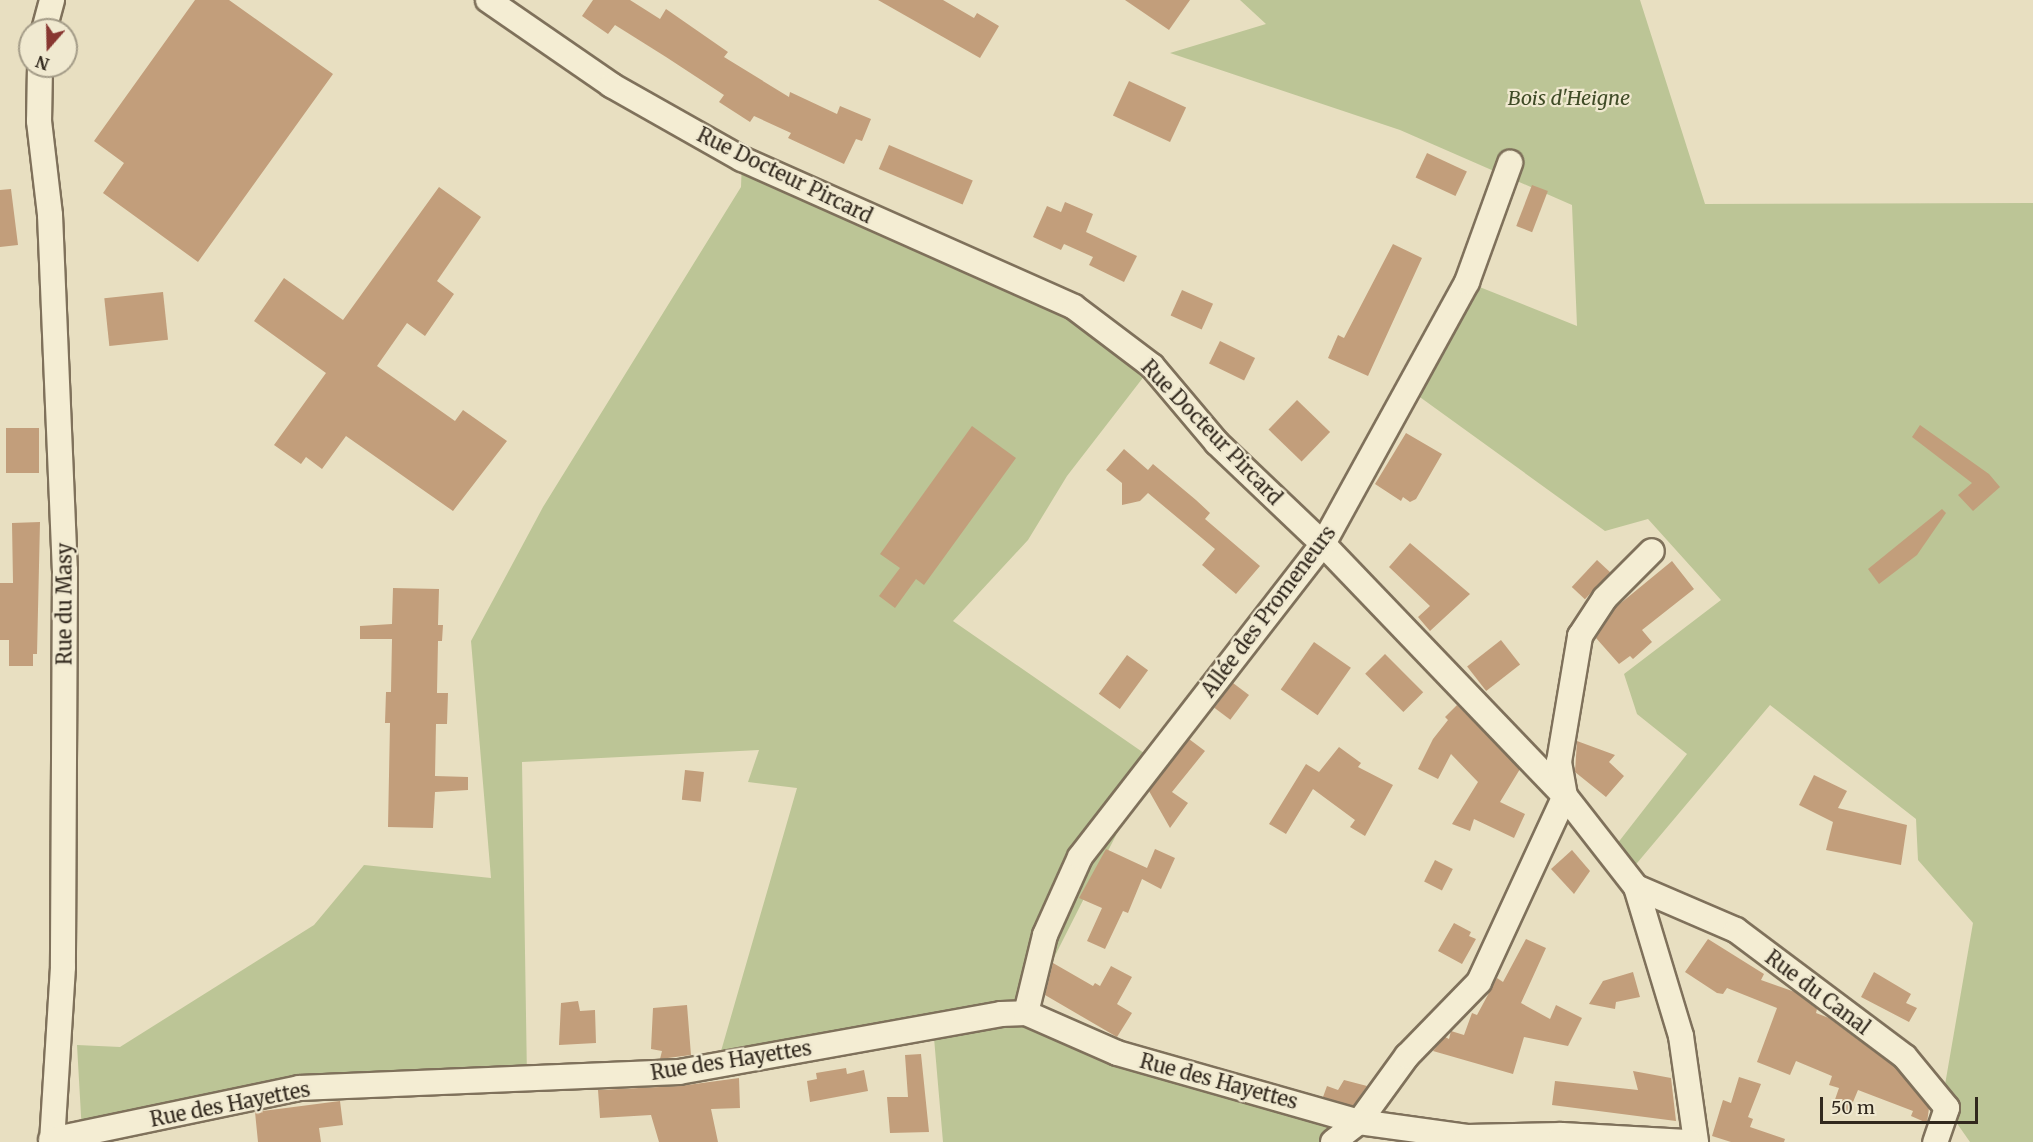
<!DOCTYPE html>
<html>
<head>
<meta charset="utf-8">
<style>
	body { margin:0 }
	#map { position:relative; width:2033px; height:1142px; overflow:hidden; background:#e8dfc1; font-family:Merriweather,serif }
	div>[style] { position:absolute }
	.green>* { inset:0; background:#bcc596 }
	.building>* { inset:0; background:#c29e7b; transform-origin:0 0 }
	.roads { filter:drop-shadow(2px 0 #7f715b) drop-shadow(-2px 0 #7f715b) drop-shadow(0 2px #7f715b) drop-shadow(0 -2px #7f715b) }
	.minor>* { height:24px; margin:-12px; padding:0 12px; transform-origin:12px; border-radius:12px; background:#f4edd3 }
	span { translate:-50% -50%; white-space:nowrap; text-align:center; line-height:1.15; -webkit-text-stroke:4.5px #f0e9d0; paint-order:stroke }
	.park-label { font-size:20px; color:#3f4b26; font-style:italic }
	.street-label { font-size:20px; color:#31281d }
	.north { position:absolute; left:18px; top:18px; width:60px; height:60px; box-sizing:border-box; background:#f0e9d0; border:2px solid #a49c88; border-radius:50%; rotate:200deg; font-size:16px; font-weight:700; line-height:24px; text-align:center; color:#31281d }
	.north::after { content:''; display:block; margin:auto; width:21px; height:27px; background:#883731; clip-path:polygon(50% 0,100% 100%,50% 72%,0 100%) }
	.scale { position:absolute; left:1820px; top:1097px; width:158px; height:27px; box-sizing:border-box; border:3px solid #31281d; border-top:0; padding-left:8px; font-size:18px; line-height:21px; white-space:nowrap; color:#31281d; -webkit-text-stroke:4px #f0e9d0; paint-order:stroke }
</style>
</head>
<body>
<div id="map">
	<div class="green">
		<div style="clip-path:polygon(1240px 0,1640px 0,1705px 204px,2033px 203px,2033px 1142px,1970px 1142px,1942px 1102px,1973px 923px,1918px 860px,1916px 819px,1770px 705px,1627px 875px,1610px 853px,1687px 754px,1637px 714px,1624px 674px,1721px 600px,1648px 519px,1605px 531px,1417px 395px,1467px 282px,1577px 326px,1572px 205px,1400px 130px,1170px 53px,1266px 24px)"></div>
		<div style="clip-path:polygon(742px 159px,974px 263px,1152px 366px,1067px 476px,1028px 540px,953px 621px,1154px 760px,1026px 1013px,1359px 1122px,1333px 1142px,943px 1142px,934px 1038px,717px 1065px,797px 788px,748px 782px,759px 750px,522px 762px,527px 1078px,278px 1092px,82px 1133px,77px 1045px,120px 1047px,314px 925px,364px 865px,491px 878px,471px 641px,543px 507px,741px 187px)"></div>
	</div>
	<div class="building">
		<div style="clip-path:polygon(195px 0,229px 0,333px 74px,198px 262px,103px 193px,124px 163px,94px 141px)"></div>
		<div style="clip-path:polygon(593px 0,630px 0,660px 19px,666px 9px,728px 52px,724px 57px,789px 97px,790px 92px,837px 114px,840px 106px,871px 119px,862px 141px,856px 139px,844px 164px,788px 138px,791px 133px,754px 116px,750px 122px,719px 102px,724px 95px,666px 57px,615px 25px,608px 34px,582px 16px)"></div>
		<div style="clip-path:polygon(878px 0,943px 0,974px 18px,977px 13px,999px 26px,980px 58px)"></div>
		<div style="clip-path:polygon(1125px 0,1190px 0,1169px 30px)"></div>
		<div style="left:1129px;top:81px;width:63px;height:38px;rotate:25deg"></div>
		<div style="left:889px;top:145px;width:91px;height:26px;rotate:23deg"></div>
		<div style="left:1427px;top:153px;width:44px;height:27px;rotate:25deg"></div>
		<div style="left:1532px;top:185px;width:17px;height:44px;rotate:21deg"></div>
		<div style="clip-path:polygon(439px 187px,481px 217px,437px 281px,454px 294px,425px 336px,407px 323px,377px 366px,455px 421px,463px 410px,507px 441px,453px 511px,346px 436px,322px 469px,306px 457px,301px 464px,274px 445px,326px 373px,254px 321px,284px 278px,343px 320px)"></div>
		<div style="clip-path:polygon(11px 189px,18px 245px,0 247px,0 190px)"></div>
		<div style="clip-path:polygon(1065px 202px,1093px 214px,1086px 232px,1137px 256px,1124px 282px,1089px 265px,1093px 257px,1064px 244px,1061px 250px,1033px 237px,1047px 206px,1061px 212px)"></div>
		<div style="clip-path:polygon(1393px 244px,1422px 258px,1368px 376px,1328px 358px,1338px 335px,1344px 338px)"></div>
		<div style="left:1182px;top:290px;width:34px;height:28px;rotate:24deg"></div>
		<div style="left:163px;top:292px;width:48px;height:59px;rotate:84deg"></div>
		<div style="left:1220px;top:341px;width:39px;height:25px;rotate:26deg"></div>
		<div style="left:1297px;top:400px;width:46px;height:41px;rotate:44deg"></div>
		<div style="clip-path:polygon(1920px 425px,1989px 474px,2000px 487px,1973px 511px,1958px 495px,1972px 483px,1912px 437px)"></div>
		<div style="clip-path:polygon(972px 426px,1016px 458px,924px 585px,916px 579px,895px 608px,879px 596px,900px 568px,880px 554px)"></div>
		<div style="left:39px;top:428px;width:45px;height:33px;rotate:90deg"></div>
		<div style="clip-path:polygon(1406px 433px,1442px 454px,1416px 499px,1410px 502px,1403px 497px,1401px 501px,1375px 484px)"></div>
		<div style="clip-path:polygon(1124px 449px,1148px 470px,1153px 464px,1196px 500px,1210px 513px,1205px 519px,1260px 566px,1236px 594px,1202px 565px,1215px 549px,1148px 493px,1140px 501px,1122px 505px,1122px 483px,1106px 470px)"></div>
		<div style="clip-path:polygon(1942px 509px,1946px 513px,1917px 555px,1879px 584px,1868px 569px)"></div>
		<div style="clip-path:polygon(40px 522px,37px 654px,33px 654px,33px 666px,9px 666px,9px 640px,0 640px,0 583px,13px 583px,12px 523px)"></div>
		<div style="clip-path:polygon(1410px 543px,1470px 594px,1430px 631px,1418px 617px,1430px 606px,1389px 567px)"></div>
		<div style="left:1597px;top:560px;width:18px;height:37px;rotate:43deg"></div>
		<div style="clip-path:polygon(1672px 561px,1694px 589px,1642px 630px,1652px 642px,1633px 659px,1630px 656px,1619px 664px,1596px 638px,1616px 607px)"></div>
		<div style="clip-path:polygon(393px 588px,439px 589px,438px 625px,443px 625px,442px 641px,438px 641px,437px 693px,448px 693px,447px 724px,436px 724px,435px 776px,468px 777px,468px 790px,435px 792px,433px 828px,388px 827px,390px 723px,385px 723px,386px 692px,391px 692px,392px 639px,360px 639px,360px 626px,392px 624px)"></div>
		<div style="left:1501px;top:640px;width:31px;height:43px;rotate:52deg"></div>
		<div style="left:1314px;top:642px;width:45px;height:58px;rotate:35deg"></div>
		<div style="left:1385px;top:654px;width:54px;height:28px;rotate:45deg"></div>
		<div style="left:1127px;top:655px;width:26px;height:48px;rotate:36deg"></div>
		<div style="left:1233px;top:683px;width:20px;height:31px;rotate:37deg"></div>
		<div style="clip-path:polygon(1457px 705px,1520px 769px,1500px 802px,1525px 814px,1514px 838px,1474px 819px,1470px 831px,1452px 824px,1478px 782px,1451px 754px,1438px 779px,1418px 769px,1433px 739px,1448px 720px,1445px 717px)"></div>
		<div style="clip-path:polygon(1189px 739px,1205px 751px,1172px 792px,1188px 803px,1170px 828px,1149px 791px)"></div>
		<div style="clip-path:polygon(1577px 741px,1615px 755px,1609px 762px,1624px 776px,1606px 797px,1575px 772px)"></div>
		<div style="clip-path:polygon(1339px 747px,1361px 763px,1358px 767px,1393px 785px,1365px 836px,1350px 827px,1355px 820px,1313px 789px,1286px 834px,1269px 824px,1306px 764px,1319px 772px)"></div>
		<div style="left:685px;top:770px;width:19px;height:30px;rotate:6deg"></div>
		<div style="clip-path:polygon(1814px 775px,1847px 791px,1838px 808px,1907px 825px,1901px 865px,1826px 850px,1833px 822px,1799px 805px)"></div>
		<div style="clip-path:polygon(1106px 849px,1147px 868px,1155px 849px,1175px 858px,1161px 889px,1142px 879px,1128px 913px,1123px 911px,1105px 949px,1087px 941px,1102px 908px,1079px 898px)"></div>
		<div style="clip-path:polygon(1572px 850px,1590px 871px,1574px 894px,1551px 869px)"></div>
		<div style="left:1435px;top:860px;width:20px;height:24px;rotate:27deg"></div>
		<div style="clip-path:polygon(1454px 923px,1471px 932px,1469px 936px,1476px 939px,1462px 964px,1438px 951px)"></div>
		<div style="clip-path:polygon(1526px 939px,1546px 948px,1521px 1003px,1550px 1019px,1556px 1005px,1582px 1018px,1568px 1046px,1524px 1037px,1513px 1074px,1433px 1051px,1445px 1037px,1449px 1039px,1451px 1031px,1464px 1035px,1472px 1013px,1477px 1015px,1497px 978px,1503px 982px)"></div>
		<div style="clip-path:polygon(1708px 939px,1764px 974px,1761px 980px,1795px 992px,1817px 1009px,1816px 1013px,1829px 1018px,1895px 1067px,1929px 1108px,1927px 1123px,1911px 1116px,1913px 1111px,1858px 1090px,1848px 1114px,1832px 1108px,1839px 1088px,1829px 1085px,1832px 1076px,1796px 1061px,1790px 1075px,1757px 1062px,1777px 1008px,1727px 988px,1723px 994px,1717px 993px,1685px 972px)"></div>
		<div style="clip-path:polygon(1053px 963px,1093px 986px,1095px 983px,1100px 986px,1111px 966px,1132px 977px,1117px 1004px,1132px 1013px,1117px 1037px,1045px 995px)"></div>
		<div style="clip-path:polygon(1633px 972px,1640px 997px,1616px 1002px,1615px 1009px,1589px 1004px,1603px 981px)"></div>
		<div style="clip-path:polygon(1874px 972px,1911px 994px,1906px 1003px,1917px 1008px,1909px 1022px,1861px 997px)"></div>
		<div style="clip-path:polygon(578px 1001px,580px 1011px,595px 1010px,596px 1043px,559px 1045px,561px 1003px)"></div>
		<div style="clip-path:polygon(687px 1005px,691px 1055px,660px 1059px,662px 1051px,651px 1049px,653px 1008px)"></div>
		<div style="clip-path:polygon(921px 1054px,929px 1132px,890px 1133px,887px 1097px,908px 1097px,905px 1055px)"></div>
		<div style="clip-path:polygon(846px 1068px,847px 1074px,864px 1070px,868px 1091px,810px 1102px,807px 1081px,817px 1079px,816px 1073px)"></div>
		<div style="clip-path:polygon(1633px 1071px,1671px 1078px,1676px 1121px,1552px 1105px,1555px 1081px,1638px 1090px)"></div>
		<div style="clip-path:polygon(1739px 1077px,1761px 1084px,1748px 1117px,1753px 1119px,1750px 1127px,1785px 1139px,1784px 1142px,1731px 1142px,1712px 1136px,1723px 1100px,1731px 1103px)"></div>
		<div style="clip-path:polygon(739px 1078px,740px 1108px,711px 1109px,718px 1142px,659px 1142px,651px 1115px,600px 1118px,598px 1090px,680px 1086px)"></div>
		<div style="clip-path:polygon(1344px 1080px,1367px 1086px,1353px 1106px,1323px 1097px,1327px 1086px,1338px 1090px)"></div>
		<div style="clip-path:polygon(340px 1101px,343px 1125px,319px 1128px,321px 1142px,258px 1142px,255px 1112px)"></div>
	</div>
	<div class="roads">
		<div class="minor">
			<div style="left:488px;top:0;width:150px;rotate:34.6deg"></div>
			<div style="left:611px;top:85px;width:150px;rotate:29.5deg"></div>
			<div style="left:742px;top:159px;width:363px;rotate:24deg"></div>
			<div style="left:1074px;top:307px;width:98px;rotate:37.1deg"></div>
			<div style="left:1152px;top:366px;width:101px;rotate:49.8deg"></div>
			<div style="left:1217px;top:443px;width:146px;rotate:43.6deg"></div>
			<div style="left:1323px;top:544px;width:349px;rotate:46.2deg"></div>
			<div style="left:1565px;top:796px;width:115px;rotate:52deg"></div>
			<div style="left:1636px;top:887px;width:156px;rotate:73.2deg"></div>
			<div style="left:1681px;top:1036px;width:107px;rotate:81.9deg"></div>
			<div style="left:44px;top:30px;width:31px;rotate:-75deg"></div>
			<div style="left:40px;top:66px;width:55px;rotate:91deg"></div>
			<div style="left:39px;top:121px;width:95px;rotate:83.3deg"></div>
			<div style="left:50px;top:215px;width:355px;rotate:87.6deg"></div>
			<div style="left:65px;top:570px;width:397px;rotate:90.3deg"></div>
			<div style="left:63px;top:967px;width:175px;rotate:93.6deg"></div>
			<div style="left:1636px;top:887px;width:109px;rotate:23.3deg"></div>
			<div style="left:1736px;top:930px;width:211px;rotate:36.9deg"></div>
			<div style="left:1905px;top:1057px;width:66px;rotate:50.5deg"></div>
			<div style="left:1947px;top:1108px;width:36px;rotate:109deg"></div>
			<div style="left:1026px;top:1013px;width:80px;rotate:-76.3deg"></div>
			<div style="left:1045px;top:935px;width:85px;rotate:-65.8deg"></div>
			<div style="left:1080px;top:857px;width:396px;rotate:-52.2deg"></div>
			<div style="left:1323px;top:544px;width:299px;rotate:-61.2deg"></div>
			<div style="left:1467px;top:282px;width:127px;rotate:-70.1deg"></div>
			<div style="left:51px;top:1140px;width:253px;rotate:-11.8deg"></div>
			<div style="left:299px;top:1088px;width:380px;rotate:-2.4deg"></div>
			<div style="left:679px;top:1072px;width:327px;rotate:-10.2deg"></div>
			<div style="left:1001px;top:1014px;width:25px;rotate:-2deg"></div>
			<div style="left:1026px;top:1013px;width:99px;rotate:23.7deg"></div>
			<div style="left:1117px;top:1053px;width:252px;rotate:15.9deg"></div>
			<div style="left:1359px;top:1122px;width:82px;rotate:-54deg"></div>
			<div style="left:1407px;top:1056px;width:103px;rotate:-45.8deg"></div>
			<div style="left:1479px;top:982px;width:205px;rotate:-65.2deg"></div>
			<div style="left:1565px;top:796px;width:35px;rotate:-100deg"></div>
			<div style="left:1559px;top:762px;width:128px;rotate:-80.5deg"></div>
			<div style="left:1580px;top:636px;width:45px;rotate:-56.7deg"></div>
			<div style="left:1605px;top:598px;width:66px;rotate:-45deg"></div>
			<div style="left:1333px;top:1142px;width:33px;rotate:-38deg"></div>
			<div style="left:1359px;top:1122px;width:109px;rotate:7.9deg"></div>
			<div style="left:1467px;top:1137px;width:94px;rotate:-1.2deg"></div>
			<div style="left:1561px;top:1135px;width:127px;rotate:3.2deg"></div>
		</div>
	</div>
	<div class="park-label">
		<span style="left:1569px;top:97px">Bois d'Heigne</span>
	</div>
	<div class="street-label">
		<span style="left:785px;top:175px;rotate:26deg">Rue Docteur Pircard</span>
		<span style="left:1212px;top:432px;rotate:46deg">Rue Docteur Pircard</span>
		<span style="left:64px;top:604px;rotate:-90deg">Rue du Masy</span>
		<span style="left:1268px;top:611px;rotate:-53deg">Allée des Promeneurs</span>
		<span style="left:1818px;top:992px;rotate:37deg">Rue du Canal</span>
		<span style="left:731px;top:1060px;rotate:-9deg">Rue des Hayettes</span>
		<span style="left:1219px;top:1081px;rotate:15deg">Rue des Hayettes</span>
		<span style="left:230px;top:1104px;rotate:-11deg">Rue des Hayettes</span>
	</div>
	<div class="north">N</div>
	<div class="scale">50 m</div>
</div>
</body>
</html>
